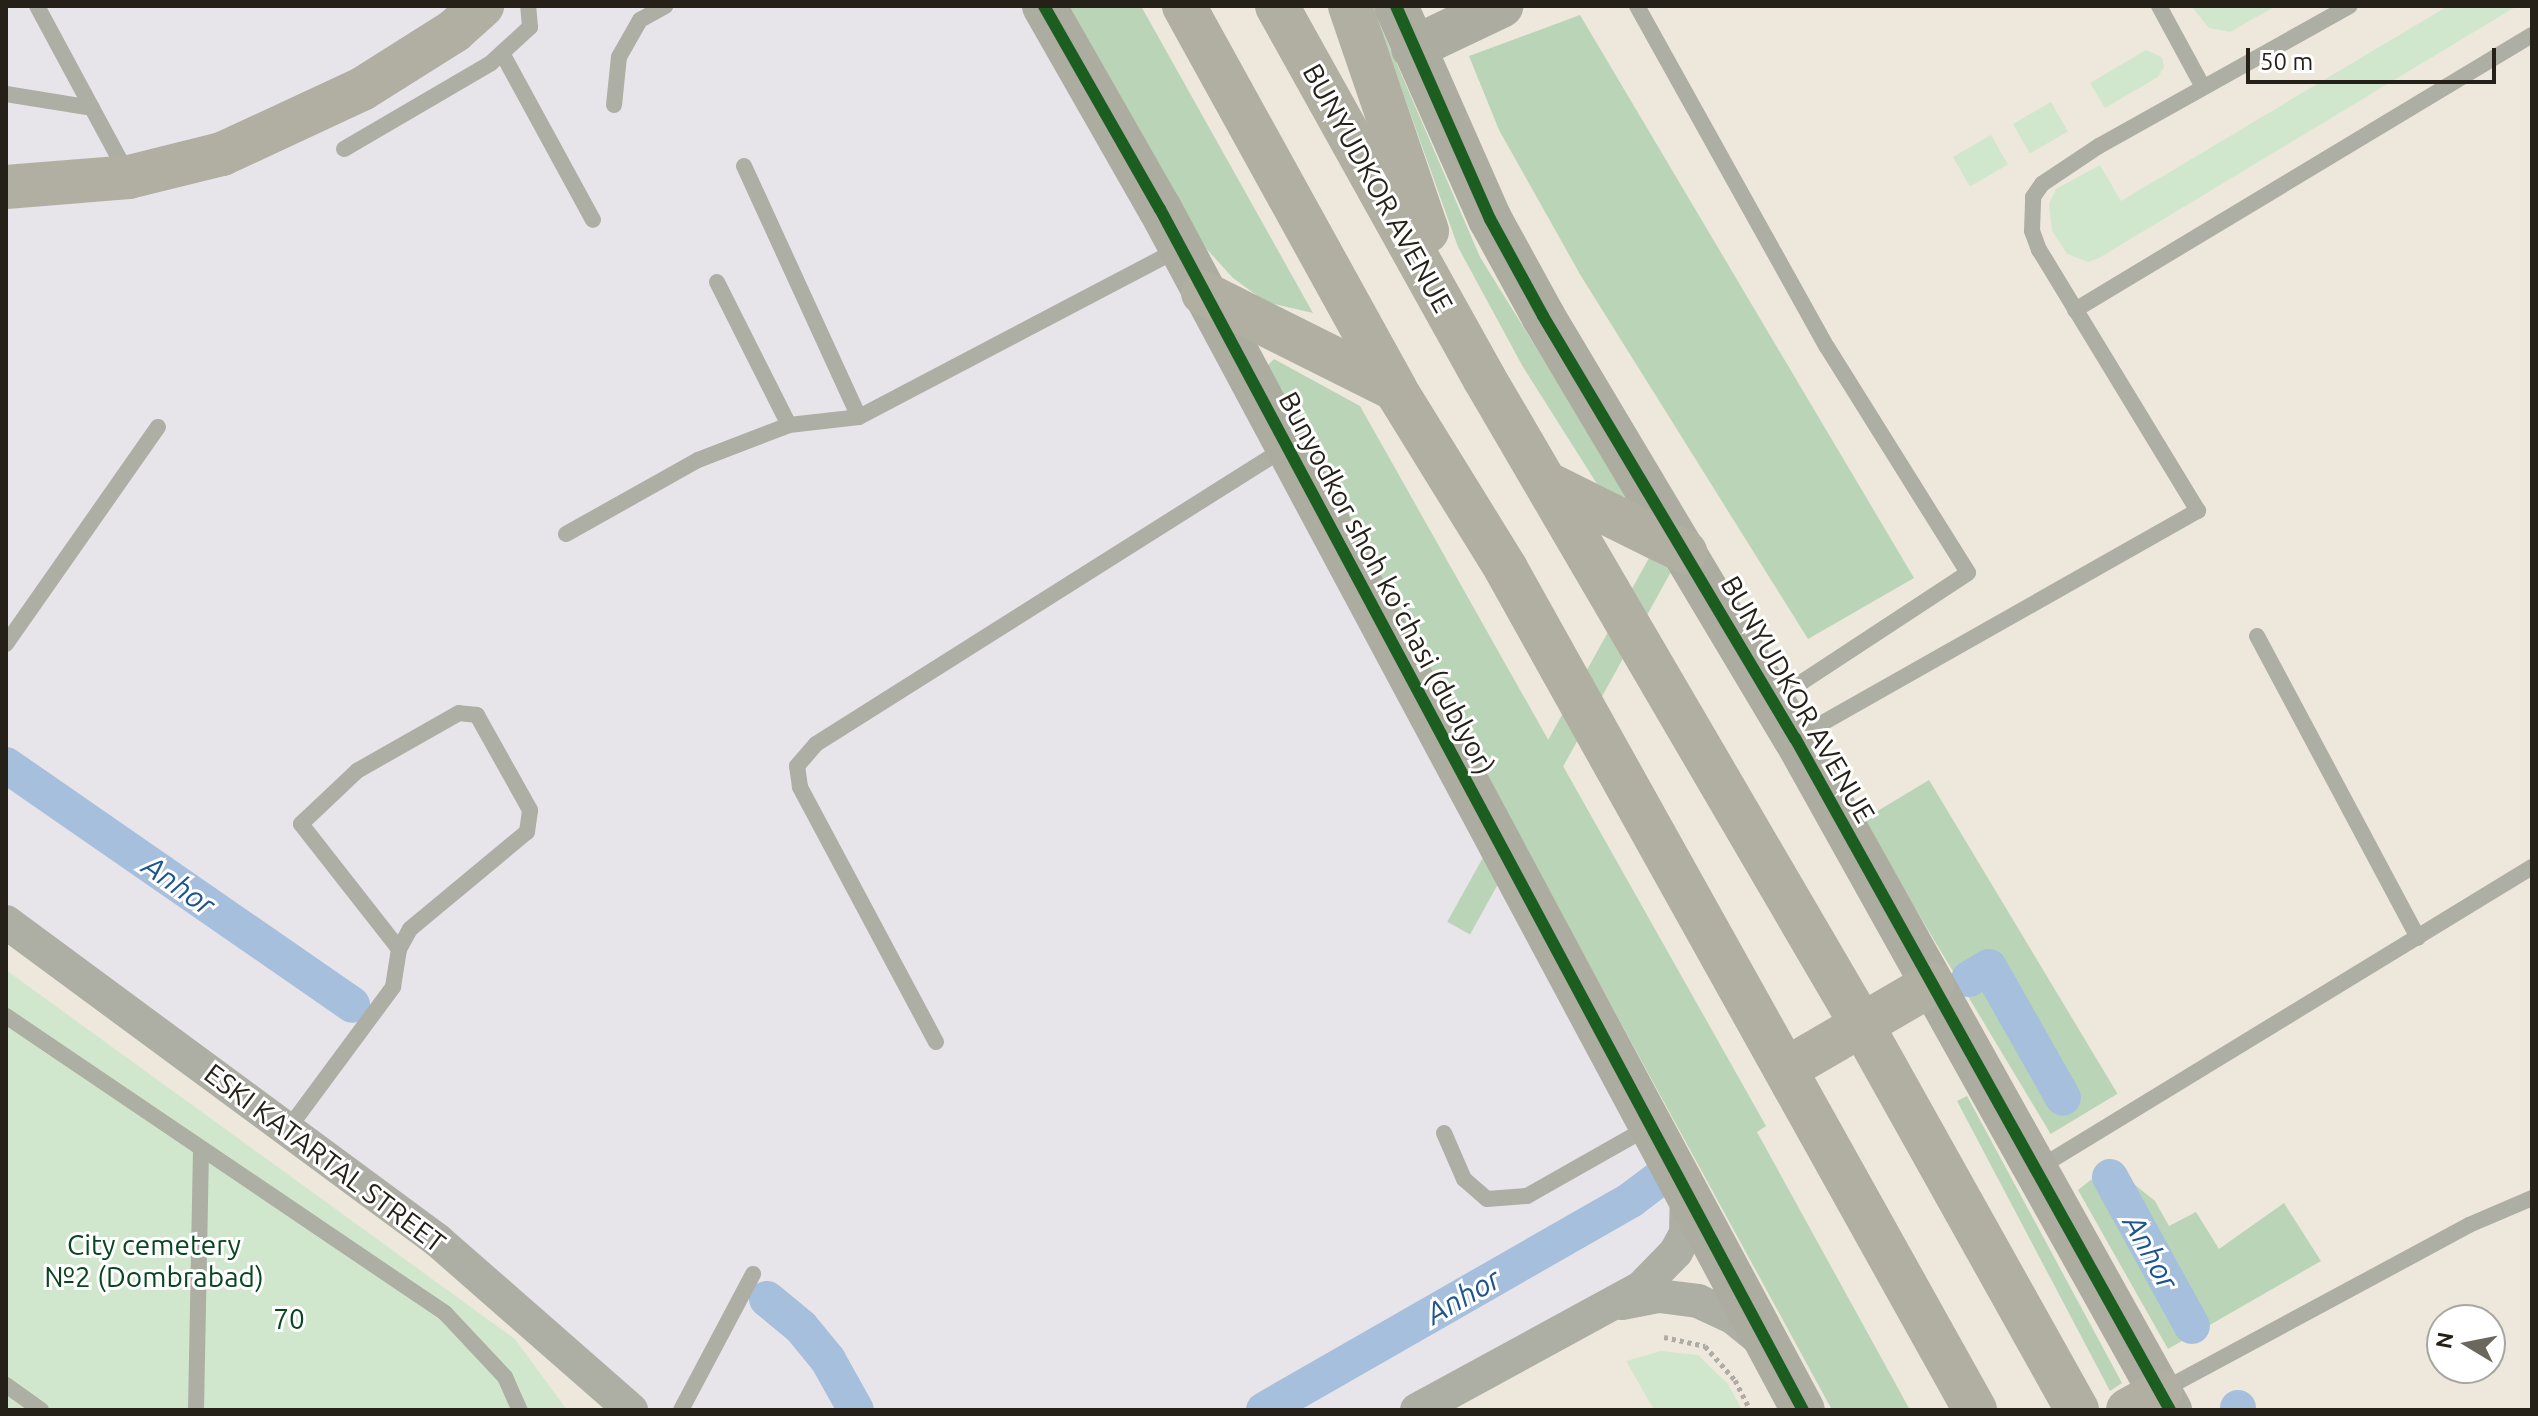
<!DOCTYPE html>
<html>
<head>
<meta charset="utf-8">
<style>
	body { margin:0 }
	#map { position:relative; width:2538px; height:1416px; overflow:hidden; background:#eee8dc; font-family:Ubuntu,sans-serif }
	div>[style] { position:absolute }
	.commercial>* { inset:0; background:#e7e4ea }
	.green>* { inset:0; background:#d0e7cd; transform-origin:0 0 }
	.forest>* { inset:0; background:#bad4b7; transform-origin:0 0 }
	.canal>* { height:36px; margin:-18px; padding:0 18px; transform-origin:18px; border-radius:18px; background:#a5bfdc }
	.path>* { height:5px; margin-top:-2.5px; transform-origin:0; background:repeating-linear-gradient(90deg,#aeaca4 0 4px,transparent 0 8px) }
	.lane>* { height:16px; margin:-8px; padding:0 8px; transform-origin:8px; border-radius:8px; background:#adaea4 }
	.street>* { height:34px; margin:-17px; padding:0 17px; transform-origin:17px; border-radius:17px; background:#adaea4 }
	.secondary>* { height:44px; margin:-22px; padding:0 22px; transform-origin:22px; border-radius:22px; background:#adaca0 }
	.primary>* { height:44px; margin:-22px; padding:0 22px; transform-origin:22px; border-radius:22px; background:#b0afa2 }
	.cycleway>* { height:12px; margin:-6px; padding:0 6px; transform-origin:6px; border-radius:6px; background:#1b5e20 }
	span { translate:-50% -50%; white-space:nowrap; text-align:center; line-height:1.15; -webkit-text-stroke:6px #fff; paint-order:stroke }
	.street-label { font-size:28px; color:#252119 }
	.park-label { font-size:28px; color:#094620 }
	.water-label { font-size:30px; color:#1f558f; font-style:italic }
	.frame { position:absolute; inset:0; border:8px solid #252119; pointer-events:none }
	.north { position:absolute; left:2426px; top:1304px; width:80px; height:80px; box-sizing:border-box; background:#fff; border:2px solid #a8a6a3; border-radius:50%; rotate:280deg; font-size:22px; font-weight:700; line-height:32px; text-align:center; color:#252119 }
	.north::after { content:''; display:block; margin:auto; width:28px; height:36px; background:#6b675d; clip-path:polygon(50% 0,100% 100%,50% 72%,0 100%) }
	.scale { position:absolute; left:2246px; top:48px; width:250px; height:36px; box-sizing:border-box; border:4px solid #252119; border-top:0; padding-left:10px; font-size:24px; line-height:28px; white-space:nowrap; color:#252119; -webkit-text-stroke:6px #fff; paint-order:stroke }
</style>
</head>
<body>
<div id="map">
	<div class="commercial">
		<div style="clip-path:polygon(6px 6px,1044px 6px,1686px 1184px,1676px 1252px,1417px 1410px,631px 1410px,6px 922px)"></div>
	</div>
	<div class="green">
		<div style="clip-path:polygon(2191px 6px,2276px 6px,2230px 32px,2209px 28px)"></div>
		<div style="clip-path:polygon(2448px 6px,2517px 6px,2099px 258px,2088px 262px,2067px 254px,2052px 231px,2049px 204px,2056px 189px,2100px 165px,2121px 201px)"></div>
		<div style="clip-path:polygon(2146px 50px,2162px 57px,2164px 67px,2158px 77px,2105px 108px,2090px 83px)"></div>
		<div style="left:2051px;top:102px;width:34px;height:44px;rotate:60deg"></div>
		<div style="left:1991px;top:135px;width:34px;height:44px;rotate:60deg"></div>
		<div style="clip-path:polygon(6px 970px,515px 1339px,567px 1410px,6px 1410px)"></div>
		<div style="clip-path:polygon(1661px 1351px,1698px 1355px,1728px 1384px,1742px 1410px,1654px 1410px,1626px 1361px)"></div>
	</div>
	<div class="forest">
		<div style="clip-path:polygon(1067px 6px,1141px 6px,1313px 313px,1266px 302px,1233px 278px,1202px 244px)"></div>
		<div style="clip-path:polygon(1372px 6px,1480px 257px,1631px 501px,1628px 507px,1597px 484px,1523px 367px,1458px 247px)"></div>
		<div style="clip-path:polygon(1580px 15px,1914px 578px,1808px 639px,1581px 276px,1499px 130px,1469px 56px)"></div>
		<div style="clip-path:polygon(1274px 359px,1360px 406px,1766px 1126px,1757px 1132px,1910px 1410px,1832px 1410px,1264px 369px)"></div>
		<div style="left:1649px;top:558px;width:26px;height:416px;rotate:29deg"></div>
		<div style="left:1929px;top:780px;width:366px;height:78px;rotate:59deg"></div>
		<div style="clip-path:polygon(1967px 1096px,2122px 1383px,2110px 1391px,1957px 1101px)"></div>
		<div style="clip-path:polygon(2110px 1165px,2155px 1201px,2169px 1226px,2196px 1212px,2219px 1249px,2284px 1203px,2321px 1261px,2168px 1349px,2078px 1190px)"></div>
	</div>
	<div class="canal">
		<div style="left:6px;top:765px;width:421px;rotate:34.7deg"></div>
		<div style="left:1969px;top:979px;width:23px;rotate:-31deg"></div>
		<div style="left:1989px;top:967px;width:150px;rotate:60.5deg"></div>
		<div style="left:2110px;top:1177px;width:170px;rotate:61.2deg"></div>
		<div style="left:767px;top:1299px;width:44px;rotate:39.5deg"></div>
		<div style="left:801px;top:1327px;width:43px;rotate:50.7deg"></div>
		<div style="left:828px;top:1360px;width:57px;rotate:60.8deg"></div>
		<div style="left:2238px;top:1408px;width:2px;rotate:90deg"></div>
		<div style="left:1264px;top:1410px;width:424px;rotate:-29.8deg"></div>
		<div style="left:1632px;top:1199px;width:35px;rotate:-37deg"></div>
	</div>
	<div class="path">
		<div style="left:1664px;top:1337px;width:42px;rotate:12.4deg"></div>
		<div style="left:1705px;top:1346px;width:45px;rotate:48.6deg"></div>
		<div style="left:1735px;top:1380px;width:34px;rotate:63deg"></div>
	</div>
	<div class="lane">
		<div style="left:37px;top:6px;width:190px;rotate:61.7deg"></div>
		<div style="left:1637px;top:6px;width:390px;rotate:60.9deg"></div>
		<div style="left:1827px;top:347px;width:266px;rotate:58deg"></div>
		<div style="left:1968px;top:573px;width:231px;rotate:146.7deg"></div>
		<div style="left:2159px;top:6px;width:92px;rotate:61.5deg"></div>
		<div style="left:502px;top:53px;width:190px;rotate:61.4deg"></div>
		<div style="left:6px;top:94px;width:87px;rotate:9.2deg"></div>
		<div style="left:614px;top:105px;width:48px;rotate:-84.1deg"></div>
		<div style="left:619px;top:57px;width:43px;rotate:-60.4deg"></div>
		<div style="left:640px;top:20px;width:29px;rotate:-29deg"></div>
		<div style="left:344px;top:149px;width:170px;rotate:-30.3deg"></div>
		<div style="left:491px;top:63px;width:53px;rotate:-42.7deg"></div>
		<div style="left:530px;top:27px;width:21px;rotate:-95deg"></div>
		<div style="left:744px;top:166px;width:276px;rotate:65.4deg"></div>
		<div style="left:717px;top:282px;width:160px;rotate:63.3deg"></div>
		<div style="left:2075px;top:310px;width:533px;rotate:-31.04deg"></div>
		<div style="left:566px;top:534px;width:151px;rotate:-29.3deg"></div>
		<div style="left:698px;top:460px;width:97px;rotate:-21deg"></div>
		<div style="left:789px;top:425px;width:70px;rotate:-6.5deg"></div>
		<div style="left:859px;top:417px;width:361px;rotate:-27.7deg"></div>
		<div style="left:2257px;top:636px;width:342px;rotate:61.9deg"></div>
		<div style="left:6px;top:644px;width:265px;rotate:-55deg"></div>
		<div style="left:1796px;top:738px;width:462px;rotate:-29.5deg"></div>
		<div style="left:2198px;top:511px;width:306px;rotate:-121.3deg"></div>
		<div style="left:2039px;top:250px;width:20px;rotate:-110deg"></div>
		<div style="left:2032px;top:231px;width:34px;rotate:-88deg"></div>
		<div style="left:2033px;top:197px;width:16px;rotate:-55deg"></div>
		<div style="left:2042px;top:184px;width:69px;rotate:-33.7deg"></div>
		<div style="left:2099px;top:146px;width:287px;rotate:-29.2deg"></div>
		<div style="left:6px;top:1016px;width:530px;rotate:34.08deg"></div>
		<div style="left:445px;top:1313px;width:88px;rotate:46.8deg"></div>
		<div style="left:505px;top:1377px;width:36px;rotate:66deg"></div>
		<div style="left:936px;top:1042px;width:289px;rotate:-118.1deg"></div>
		<div style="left:800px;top:787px;width:21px;rotate:-98deg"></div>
		<div style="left:797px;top:766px;width:29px;rotate:-49deg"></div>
		<div style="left:816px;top:744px;width:555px;rotate:-32.26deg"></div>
		<div style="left:288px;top:1129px;width:177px;rotate:-53.5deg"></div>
		<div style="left:393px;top:987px;width:38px;rotate:-81deg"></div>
		<div style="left:399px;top:949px;width:23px;rotate:-61deg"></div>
		<div style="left:410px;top:929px;width:152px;rotate:-39.7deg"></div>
		<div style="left:527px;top:832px;width:22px;rotate:-82deg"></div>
		<div style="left:530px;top:810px;width:109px;rotate:-119.2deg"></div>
		<div style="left:477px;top:715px;width:18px;rotate:-174deg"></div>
		<div style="left:459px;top:713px;width:117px;rotate:150.4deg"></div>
		<div style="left:357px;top:771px;width:77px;rotate:136.6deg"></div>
		<div style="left:301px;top:824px;width:159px;rotate:51.9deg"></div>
		<div style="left:1444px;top:1133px;width:50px;rotate:66.5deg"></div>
		<div style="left:1464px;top:1179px;width:30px;rotate:41deg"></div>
		<div style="left:1487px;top:1199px;width:40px;rotate:-4.3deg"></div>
		<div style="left:1527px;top:1196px;width:140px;rotate:-29.5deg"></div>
		<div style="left:2037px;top:1169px;width:580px;rotate:-31.39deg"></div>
		<div style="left:6px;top:1385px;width:43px;rotate:35.5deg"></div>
		<div style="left:2161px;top:1391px;width:350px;rotate:-28.3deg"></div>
		<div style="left:2469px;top:1225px;width:69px;rotate:-23.2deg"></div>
		<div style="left:196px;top:1410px;width:261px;rotate:-88.9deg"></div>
		<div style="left:681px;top:1410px;width:154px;rotate:-62.1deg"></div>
	</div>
	<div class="street">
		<div style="left:6px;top:922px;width:536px;rotate:36.42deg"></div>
		<div style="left:437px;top:1240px;width:258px;rotate:41.2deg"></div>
		<div style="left:1622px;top:1303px;width:38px;rotate:-11deg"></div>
		<div style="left:1659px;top:1296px;width:39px;rotate:7deg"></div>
		<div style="left:1698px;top:1301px;width:40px;rotate:25deg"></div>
		<div style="left:1734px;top:1318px;width:38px;rotate:39deg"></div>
		<div style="left:1417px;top:1410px;width:255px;rotate:-28.6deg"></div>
		<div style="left:1641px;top:1288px;width:50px;rotate:-45.8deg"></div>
		<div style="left:1676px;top:1252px;width:21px;rotate:-62deg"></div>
		<div style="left:1686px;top:1233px;width:44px;rotate:-88.7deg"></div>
	</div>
	<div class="secondary">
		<div style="left:1044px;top:6px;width:234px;rotate:60.3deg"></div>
		<div style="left:1160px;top:209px;width:1362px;rotate:61.84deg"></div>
		<div style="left:1396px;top:6px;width:233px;rotate:66.2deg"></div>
		<div style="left:1490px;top:219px;width:111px;rotate:61.3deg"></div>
		<div style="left:1543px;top:316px;width:492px;rotate:59.2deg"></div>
		<div style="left:1795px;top:738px;width:770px;rotate:60.84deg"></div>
		<div style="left:1413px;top:48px;width:98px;rotate:-25.5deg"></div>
	</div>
	<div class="primary">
		<div style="left:1184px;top:6px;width:437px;rotate:61.1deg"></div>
		<div style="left:1395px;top:389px;width:211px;rotate:58.3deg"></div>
		<div style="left:1506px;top:569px;width:963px;rotate:60.85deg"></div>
		<div style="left:1277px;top:6px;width:426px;rotate:60.9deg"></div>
		<div style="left:1484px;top:378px;width:749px;rotate:59.71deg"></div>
		<div style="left:1862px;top:1025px;width:441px;rotate:60.8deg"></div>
		<div style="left:1350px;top:6px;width:238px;rotate:71.1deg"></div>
		<div style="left:6px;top:187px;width:123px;rotate:-4.6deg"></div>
		<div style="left:129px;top:177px;width:96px;rotate:-13.9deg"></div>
		<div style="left:222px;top:154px;width:154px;rotate:-24.9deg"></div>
		<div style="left:362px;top:89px;width:109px;rotate:-32.2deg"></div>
		<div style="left:454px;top:31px;width:38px;rotate:-42deg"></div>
		<div style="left:1203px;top:293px;width:215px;rotate:26.6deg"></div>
		<div style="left:1550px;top:485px;width:151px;rotate:26.4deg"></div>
		<div style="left:1786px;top:1069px;width:169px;rotate:-30.2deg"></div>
		<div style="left:2128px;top:1410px;width:37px;rotate:-29deg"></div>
	</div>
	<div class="cycleway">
		<div style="left:1044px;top:6px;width:234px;rotate:60.3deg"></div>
		<div style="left:1160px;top:209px;width:1362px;rotate:61.84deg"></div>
		<div style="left:1396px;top:6px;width:233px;rotate:66.2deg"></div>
		<div style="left:1490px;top:219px;width:111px;rotate:61.3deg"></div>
		<div style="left:1543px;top:316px;width:492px;rotate:59.2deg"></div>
		<div style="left:1795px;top:738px;width:770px;rotate:60.84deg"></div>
	</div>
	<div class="street-label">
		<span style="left:1378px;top:188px;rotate:61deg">BUNYUDKOR AVENUE</span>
		<span style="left:1387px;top:583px;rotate:62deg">Bunyodkor shoh koʻchasi (dublyor)</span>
		<span style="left:1798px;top:699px;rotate:60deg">BUNYUDKOR AVENUE</span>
		<span style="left:325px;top:1158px;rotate:37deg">ESKI KATARTAL STREET</span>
	</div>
	<div class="park-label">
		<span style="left:154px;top:1261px">City cemetery<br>№2 (Dombrabad)</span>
		<span style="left:289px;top:1319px">70</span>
	</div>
	<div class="water-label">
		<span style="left:179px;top:885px;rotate:35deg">Anhor</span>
		<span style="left:2151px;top:1252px;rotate:61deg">Anhor</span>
		<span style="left:1463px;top:1296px;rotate:-30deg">Anhor</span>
	</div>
	<div class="frame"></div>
	<div class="north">N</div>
	<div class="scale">50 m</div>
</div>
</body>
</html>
